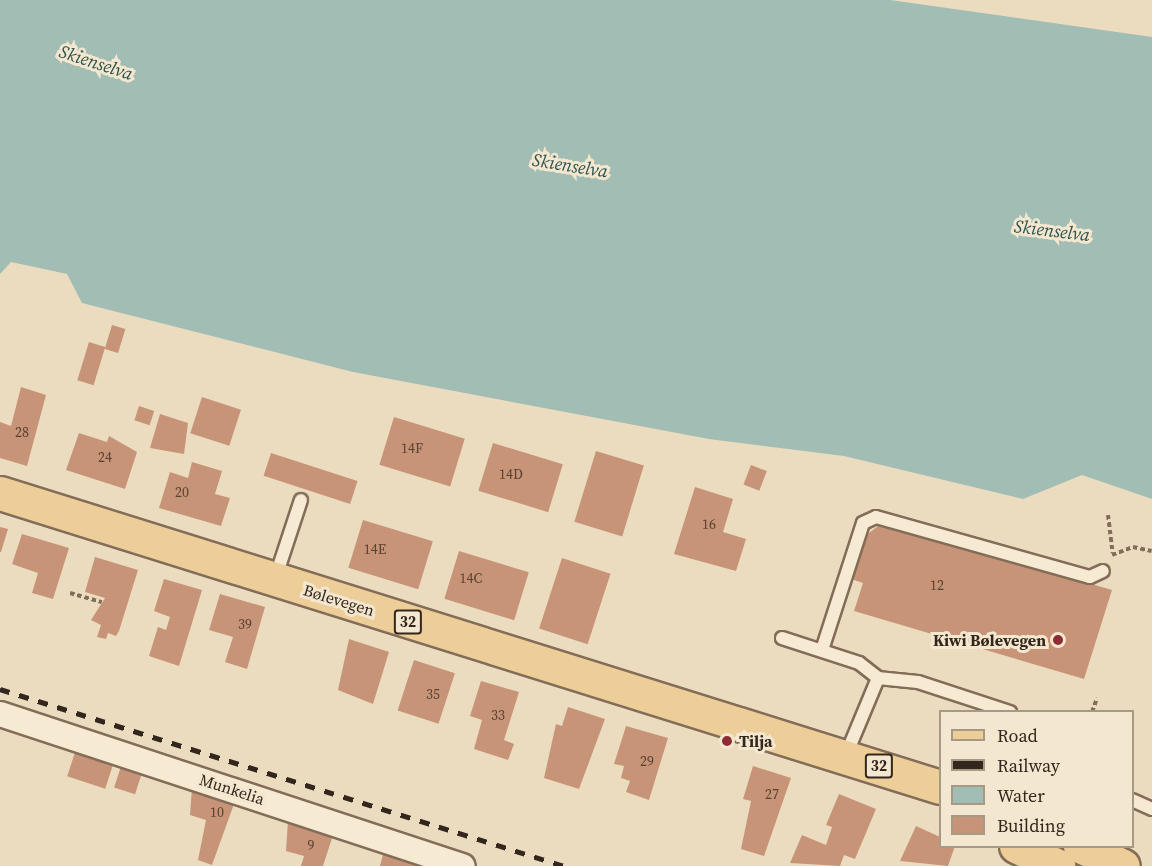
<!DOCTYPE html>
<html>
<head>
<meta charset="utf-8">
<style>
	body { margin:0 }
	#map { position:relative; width:1152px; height:866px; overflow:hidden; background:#ebdcc0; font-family:"Source Serif 4",serif }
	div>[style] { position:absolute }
	.water>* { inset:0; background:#a2bdb4 }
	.building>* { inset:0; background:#c89477; transform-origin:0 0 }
	.path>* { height:4px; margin-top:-2px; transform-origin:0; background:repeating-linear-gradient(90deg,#836d59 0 4.5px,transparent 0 7.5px) }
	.roads { filter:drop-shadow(2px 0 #836d59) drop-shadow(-2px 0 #836d59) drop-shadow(0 2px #836d59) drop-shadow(0 -2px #836d59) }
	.lane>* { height:12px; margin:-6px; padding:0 6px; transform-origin:6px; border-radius:6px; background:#f7ead2 }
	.street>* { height:24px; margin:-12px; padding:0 12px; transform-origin:12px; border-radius:12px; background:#f7ead2 }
	.primary>* { height:33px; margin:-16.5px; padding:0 16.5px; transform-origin:16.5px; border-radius:16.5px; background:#edce98 }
	.rail>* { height:4.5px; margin-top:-2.25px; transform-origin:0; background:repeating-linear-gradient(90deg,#33261c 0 10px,transparent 0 20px) }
	.dots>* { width:16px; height:16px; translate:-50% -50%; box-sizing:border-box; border:3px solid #f3e7cf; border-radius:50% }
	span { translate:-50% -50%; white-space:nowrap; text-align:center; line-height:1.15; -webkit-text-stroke:6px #f3e7cf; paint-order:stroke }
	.number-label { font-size:14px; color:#584233 }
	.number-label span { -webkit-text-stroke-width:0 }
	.shield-label span { padding:2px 4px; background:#f3e7cf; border:2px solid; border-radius:4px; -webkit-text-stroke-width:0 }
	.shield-label { font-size:15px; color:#33261c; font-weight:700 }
	.street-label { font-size:16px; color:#33261c }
	.poi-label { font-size:16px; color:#33261c; font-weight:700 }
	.right { translate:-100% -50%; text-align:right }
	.left { translate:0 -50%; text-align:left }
	.water-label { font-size:18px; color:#2c524e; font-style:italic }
	.legend { position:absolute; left:939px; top:710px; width:195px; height:138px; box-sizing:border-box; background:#f3e7cf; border:2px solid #a69a87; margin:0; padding:8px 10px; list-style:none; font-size:18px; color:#33261c }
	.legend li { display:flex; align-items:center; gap:12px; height:30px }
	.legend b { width:30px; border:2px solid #a69a87 }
</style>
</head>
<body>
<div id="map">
	<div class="water">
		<div style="clip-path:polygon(0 0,890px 0,1152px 37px,1152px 499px,1082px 475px,1023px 499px,844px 456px,709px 439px,353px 372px,82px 303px,67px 274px,11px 262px,0 274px)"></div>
	</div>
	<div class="building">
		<div style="left:112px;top:325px;width:14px;height:25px;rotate:17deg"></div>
		<div style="left:89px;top:342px;width:17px;height:40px;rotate:17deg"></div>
		<div style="clip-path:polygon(21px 387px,46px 395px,27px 466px,0 458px,0 422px,11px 426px)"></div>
		<div style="left:202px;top:397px;width:41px;height:38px;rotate:18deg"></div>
		<div style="left:139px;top:406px;width:16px;height:15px;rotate:18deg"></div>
		<div style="clip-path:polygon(160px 414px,188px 423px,184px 454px,150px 448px)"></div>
		<div style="left:394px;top:417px;width:74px;height:50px;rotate:17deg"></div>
		<div style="clip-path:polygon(79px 433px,107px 442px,109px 436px,137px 452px,125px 489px,66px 470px)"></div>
		<div style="left:493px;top:443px;width:73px;height:50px;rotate:17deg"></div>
		<div style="left:596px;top:451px;width:50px;height:74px;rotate:17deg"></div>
		<div style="left:271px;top:453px;width:91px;height:24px;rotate:18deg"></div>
		<div style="clip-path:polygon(192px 462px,222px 471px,215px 494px,230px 498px,221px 526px,159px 508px,170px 472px,188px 478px)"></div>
		<div style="left:751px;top:465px;width:17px;height:21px;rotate:21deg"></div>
		<div style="clip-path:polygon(695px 487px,733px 499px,723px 532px,746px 539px,736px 571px,674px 554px)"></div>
		<div style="left:363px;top:520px;width:73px;height:50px;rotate:17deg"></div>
		<div style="clip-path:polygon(882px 523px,1112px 590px,1084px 679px,854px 611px,863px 583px,851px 579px,865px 536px)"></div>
		<div style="clip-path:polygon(0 527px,8px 529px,1px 552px,0 552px)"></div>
		<div style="clip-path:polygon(22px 534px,69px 548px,53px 599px,32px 593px,38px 573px,12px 564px)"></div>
		<div style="left:459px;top:551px;width:73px;height:50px;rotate:17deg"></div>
		<div style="clip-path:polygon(95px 557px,138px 570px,119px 631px,116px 636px,108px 633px,106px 639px,97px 637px,101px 625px,91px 620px,105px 598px,85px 592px)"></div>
		<div style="left:562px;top:558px;width:51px;height:74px;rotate:18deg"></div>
		<div style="clip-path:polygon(164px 579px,202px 590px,179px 666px,149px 656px,158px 627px,166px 630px,170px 617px,154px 611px)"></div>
		<div style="clip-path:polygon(220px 594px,265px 607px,247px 669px,225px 662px,233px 637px,209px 630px)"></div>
		<div style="clip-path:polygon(349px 639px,389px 652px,373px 704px,338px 690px)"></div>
		<div style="left:414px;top:660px;width:43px;height:53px;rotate:18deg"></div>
		<div style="clip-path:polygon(481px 681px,519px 692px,504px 740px,514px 744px,508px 760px,474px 749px,482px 720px,470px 716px)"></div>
		<div style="clip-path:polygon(568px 707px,605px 719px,579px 789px,544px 778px,556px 724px,562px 726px)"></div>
		<div style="clip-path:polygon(626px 726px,668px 738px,649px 800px,626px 792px,630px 781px,621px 778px,624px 766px,614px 764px)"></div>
		<div style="left:78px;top:743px;width:40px;height:35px;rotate:18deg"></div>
		<div style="left:124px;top:757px;width:22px;height:32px;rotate:18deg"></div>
		<div style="clip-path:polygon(753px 766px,791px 778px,764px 856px,741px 849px,751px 801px,743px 799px)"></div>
		<div style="clip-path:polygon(192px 787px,238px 793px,212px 865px,198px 860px,206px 820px,190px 815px)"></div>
		<div style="clip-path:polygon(839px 794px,876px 809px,855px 859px,844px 855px,840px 866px,790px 863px,802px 835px,826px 845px,832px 827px,826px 825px)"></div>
		<div style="clip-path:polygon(288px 820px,334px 832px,323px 866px,301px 866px,304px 856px,286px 851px)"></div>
		<div style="clip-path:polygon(916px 826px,940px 837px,940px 846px,955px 846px,948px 866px,900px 861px)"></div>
		<div style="clip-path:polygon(385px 847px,422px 858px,420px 866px,380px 866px)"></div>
	</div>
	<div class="path">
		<div style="left:1108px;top:515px;width:38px;rotate:83deg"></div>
		<div style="left:1112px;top:555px;width:22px;rotate:-21deg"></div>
		<div style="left:1133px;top:547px;width:19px;rotate:12deg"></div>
		<div style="left:70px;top:593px;width:33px;rotate:16deg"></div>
		<div style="left:1092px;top:712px;width:15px;rotate:-70deg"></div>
	</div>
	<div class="roads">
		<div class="lane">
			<div style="left:275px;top:579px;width:83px;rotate:-71.8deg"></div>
			<div style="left:782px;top:638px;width:81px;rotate:18deg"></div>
			<div style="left:859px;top:663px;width:24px;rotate:38deg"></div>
			<div style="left:878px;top:678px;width:40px;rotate:5.7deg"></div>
			<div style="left:918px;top:682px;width:97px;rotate:18.1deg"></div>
			<div style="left:822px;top:650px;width:133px;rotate:-72.1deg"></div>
			<div style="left:863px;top:523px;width:14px;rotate:-25deg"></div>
			<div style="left:876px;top:517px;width:222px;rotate:15.7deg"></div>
			<div style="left:1090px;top:577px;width:14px;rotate:-25deg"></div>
			<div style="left:846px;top:755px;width:83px;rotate:-67.4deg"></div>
			<div style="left:1132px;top:800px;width:22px;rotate:24deg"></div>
		</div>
		<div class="street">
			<div style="left:0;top:714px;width:487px;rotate:18.2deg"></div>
		</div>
		<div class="primary">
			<div style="left:0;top:493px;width:985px;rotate:17.37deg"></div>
			<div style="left:1016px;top:846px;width:47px;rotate:25.5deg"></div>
			<div style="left:1080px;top:846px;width:47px;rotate:24.9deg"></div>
		</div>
	</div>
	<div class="rail">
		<div style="left:0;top:689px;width:591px;rotate:17.42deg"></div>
	</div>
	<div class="dots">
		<div style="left:1058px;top:640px;background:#8f2c32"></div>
		<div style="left:727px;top:741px;background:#8f2c32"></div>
	</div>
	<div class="number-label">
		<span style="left:22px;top:432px">28</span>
		<span style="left:412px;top:448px">14F</span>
		<span style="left:105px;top:457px">24</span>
		<span style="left:511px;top:474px">14D</span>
		<span style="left:182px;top:492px">20</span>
		<span style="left:709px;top:524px">16</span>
		<span style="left:375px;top:549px">14E</span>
		<span style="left:471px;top:578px">14C</span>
		<span style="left:937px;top:585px">12</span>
		<span style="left:245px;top:624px">39</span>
		<span style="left:433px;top:694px">35</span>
		<span style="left:498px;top:715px">33</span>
		<span style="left:647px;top:761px">29</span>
		<span style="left:772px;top:794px">27</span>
		<span style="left:217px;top:812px">10</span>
		<span style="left:311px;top:845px">9</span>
	</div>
	<div class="shield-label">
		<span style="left:408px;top:622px">32</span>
		<span style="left:879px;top:766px">32</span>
	</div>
	<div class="street-label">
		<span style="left:339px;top:600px;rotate:17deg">Bølevegen</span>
		<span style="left:232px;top:789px;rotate:18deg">Munkelia</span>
	</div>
	<div class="poi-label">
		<span class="right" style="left:1046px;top:640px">Kiwi Bølevegen</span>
		<span class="left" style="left:739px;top:741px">Tilja</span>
	</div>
	<div class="water-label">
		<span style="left:96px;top:63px;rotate:18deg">Skienselva</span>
		<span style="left:570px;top:166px;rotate:9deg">Skienselva</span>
		<span style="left:1052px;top:231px;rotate:7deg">Skienselva</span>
	</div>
	<ul class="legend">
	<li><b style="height:8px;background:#edce98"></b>Road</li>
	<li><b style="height:8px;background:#33261c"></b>Railway</li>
	<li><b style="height:16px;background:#a2bdb4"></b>Water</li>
	<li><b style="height:16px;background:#c89477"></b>Building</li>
	</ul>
</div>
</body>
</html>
